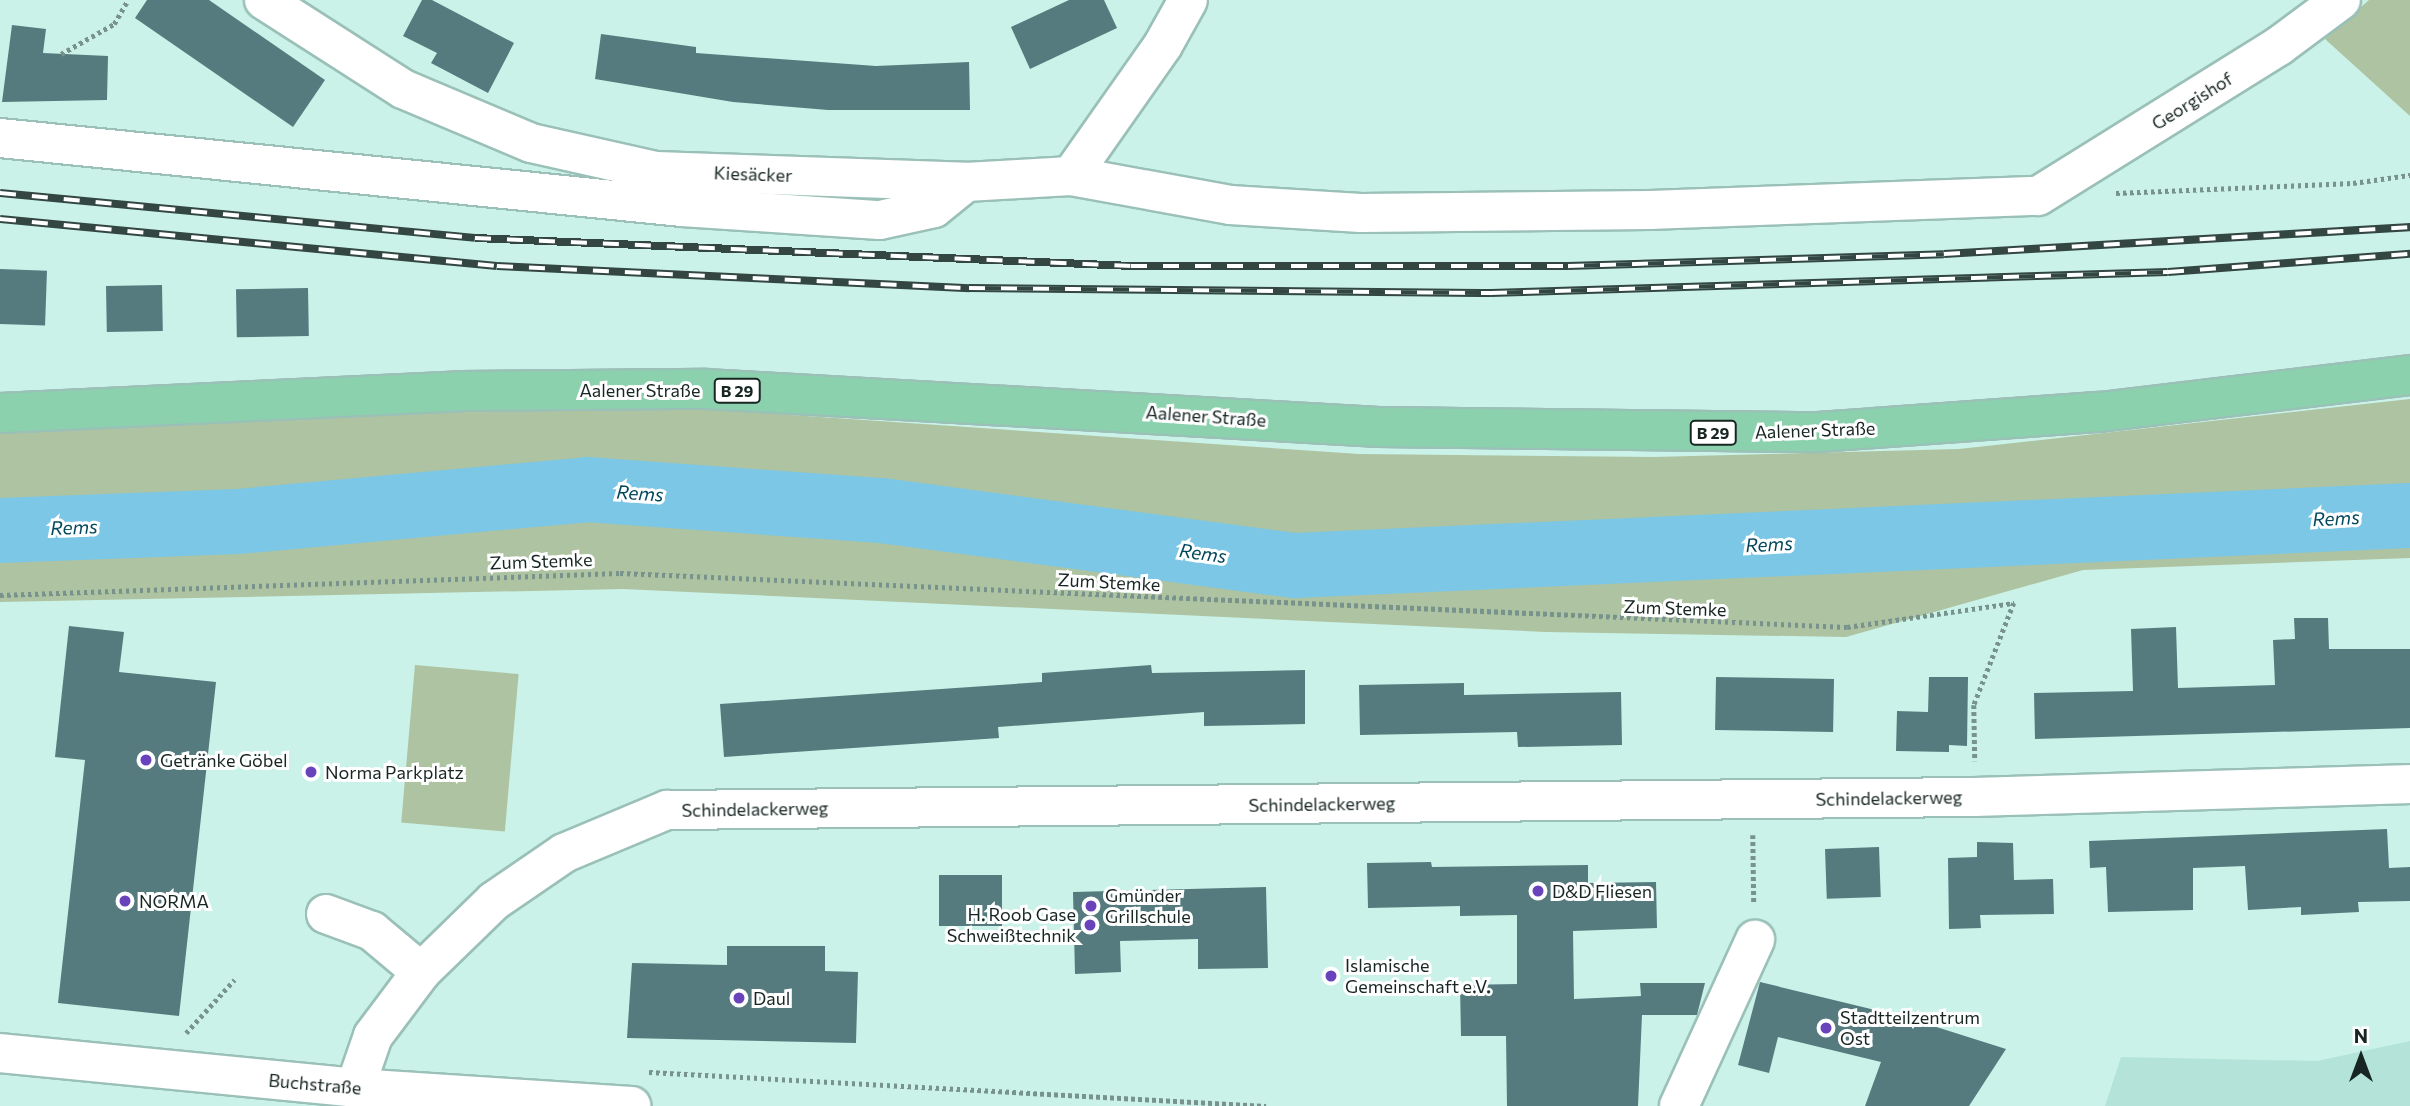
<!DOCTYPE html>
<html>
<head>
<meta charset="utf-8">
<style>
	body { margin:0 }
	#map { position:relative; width:2410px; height:1106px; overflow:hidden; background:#caf2e8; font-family:Commissioner,sans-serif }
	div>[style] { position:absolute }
	.built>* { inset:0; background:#b4e4d9 }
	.green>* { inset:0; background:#adc3a1; transform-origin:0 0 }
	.river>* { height:65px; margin:-32.5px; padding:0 32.5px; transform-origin:32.5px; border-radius:32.5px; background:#7cc7e5 }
	.building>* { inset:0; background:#557b7e; transform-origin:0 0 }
	.path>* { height:4.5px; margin-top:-2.25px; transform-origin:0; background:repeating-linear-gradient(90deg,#77938c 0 3.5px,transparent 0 7px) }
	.roads { filter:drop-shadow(2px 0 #9ac0b7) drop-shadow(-2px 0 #9ac0b7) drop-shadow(0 2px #9ac0b7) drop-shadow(0 -2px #9ac0b7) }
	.minor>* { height:38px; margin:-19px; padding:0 19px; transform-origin:19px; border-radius:19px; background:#fff }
	.major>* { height:38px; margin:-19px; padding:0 19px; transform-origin:19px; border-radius:19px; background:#8cd1ad }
	.rail>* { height:8px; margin-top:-4px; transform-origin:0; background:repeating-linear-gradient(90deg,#fff 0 16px,#334642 0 32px); box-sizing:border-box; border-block:2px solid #334642 }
	.dots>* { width:19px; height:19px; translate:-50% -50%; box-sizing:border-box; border:4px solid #fff; border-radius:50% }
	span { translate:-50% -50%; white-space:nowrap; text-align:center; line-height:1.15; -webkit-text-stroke:6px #fff; paint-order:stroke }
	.shield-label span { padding:2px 5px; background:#fff; border:2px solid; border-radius:5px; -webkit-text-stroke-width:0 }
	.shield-label { font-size:16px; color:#172623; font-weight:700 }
	.street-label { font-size:18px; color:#172623 }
	.poi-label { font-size:18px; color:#172623 }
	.left { translate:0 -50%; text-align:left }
	.right { translate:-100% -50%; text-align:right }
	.water-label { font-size:19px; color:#02485c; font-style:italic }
	.north { position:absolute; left:2326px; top:1022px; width:70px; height:70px; -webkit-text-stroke:5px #fff; paint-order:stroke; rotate:0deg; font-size:19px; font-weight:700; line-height:28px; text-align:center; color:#172623 }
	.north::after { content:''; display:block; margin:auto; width:24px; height:32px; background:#172623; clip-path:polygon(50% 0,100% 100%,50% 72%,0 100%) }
</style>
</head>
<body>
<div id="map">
	<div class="built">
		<div style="clip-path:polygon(2410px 1041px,2410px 1106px,2105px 1106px,2121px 1057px,2317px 1061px)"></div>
	</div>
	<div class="green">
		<div style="clip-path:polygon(2369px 0,2410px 0,2410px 116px,2325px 39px)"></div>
		<div style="clip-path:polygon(2410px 399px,2410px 558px,2083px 570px,1846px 637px,1546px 632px,623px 589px,0 602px,0 431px,484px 406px,705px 409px,1359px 454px,1654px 457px,1959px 449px)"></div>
		<div style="left:415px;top:665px;width:104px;height:158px;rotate:5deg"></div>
	</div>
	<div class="river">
		<div style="left:0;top:530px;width:237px;rotate:-2.2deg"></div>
		<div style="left:237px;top:521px;width:350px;rotate:-5.2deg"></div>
		<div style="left:586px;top:489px;width:296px;rotate:4.1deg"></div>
		<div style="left:881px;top:510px;width:418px;rotate:7.6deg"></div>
		<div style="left:1295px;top:565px;width:1116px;rotate:-2.57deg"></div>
	</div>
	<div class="building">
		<div style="clip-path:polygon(147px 0,209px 0,325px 80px,293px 127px,135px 18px)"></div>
		<div style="clip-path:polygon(422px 0,432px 0,514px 43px,488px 93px,431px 63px,437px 53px,403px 36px)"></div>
		<div style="clip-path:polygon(1069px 0,1104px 0,1117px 28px,1030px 69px,1011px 27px)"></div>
		<div style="clip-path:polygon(12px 25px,46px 29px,43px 53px,108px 56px,107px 100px,2px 102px)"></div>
		<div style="clip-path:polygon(601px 34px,696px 47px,696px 53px,876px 66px,969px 62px,970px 110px,828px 110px,733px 102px,595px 79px)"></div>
		<div style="left:0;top:269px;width:47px;height:55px;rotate:2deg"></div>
		<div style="left:162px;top:285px;width:46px;height:56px;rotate:89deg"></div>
		<div style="left:308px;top:288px;width:48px;height:72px;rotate:89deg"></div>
		<div style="clip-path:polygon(2294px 618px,2328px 618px,2329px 649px,2410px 649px,2410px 728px,2035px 739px,2034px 693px,2133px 691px,2131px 629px,2176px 627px,2178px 688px,2275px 685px,2273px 640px,2295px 639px)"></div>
		<div style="clip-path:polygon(69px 626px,124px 632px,119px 672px,216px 682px,179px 1016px,58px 1003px,85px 760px,55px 757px)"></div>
		<div style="clip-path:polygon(1151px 665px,1152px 673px,1305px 670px,1305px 724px,1204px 726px,1204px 712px,998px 727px,999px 738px,724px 757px,720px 704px,1042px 682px,1042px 673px)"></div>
		<div style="clip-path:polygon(1929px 677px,1968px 677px,1967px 746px,1949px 745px,1949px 752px,1896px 751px,1897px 711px,1928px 712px)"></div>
		<div style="left:1834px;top:679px;width:53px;height:118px;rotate:91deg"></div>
		<div style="clip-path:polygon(1464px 683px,1464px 695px,1621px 692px,1622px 745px,1518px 747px,1517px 732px,1360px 735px,1359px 685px)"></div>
		<div style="clip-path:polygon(2387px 829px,2389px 868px,2410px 867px,2410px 901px,2358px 902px,2359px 912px,2301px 915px,2301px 907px,2248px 910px,2245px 866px,2193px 868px,2193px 910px,2108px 912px,2106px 867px,2090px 868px,2089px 841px)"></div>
		<div style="clip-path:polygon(1977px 842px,2013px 843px,2014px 880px,2053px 879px,2054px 914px,1980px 915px,1981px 928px,1949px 929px,1948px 858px,1977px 857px)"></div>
		<div style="left:1879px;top:847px;width:50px;height:54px;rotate:88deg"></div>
		<div style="clip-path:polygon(1431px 862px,1432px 867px,1588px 865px,1588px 883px,1656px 882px,1657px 928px,1573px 931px,1574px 999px,1641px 996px,1640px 983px,1705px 983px,1697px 1015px,1642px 1015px,1638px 1106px,1507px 1106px,1506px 1036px,1461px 1036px,1460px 985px,1517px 984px,1517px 915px,1460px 916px,1460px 906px,1368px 908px,1367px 863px)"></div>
		<div style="left:939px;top:875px;width:63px;height:51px"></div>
		<div style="clip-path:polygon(1266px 887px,1268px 968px,1198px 969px,1198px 939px,1120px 941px,1121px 972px,1075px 974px,1073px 892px)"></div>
		<div style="clip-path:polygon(727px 946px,825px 946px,825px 971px,858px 972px,856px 1043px,627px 1038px,632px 963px,727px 965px)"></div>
		<div style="clip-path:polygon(1760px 982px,1908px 1018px,2006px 1049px,1969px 1106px,1865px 1106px,1881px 1062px,1778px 1037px,1769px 1073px,1738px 1065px)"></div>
	</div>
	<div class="path">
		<div style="left:61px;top:54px;width:61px;rotate:-29.5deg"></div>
		<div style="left:114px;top:24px;width:28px;rotate:-60deg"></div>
		<div style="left:2116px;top:193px;width:237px;rotate:-2.4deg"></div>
		<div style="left:2353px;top:183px;width:58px;rotate:-8deg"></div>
		<div style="left:0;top:595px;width:620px;rotate:-2.03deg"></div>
		<div style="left:620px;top:573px;width:1228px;rotate:2.52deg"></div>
		<div style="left:1847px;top:627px;width:169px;rotate:-8.2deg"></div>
		<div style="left:2014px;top:603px;width:110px;rotate:111.4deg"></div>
		<div style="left:1974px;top:705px;width:56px;rotate:89deg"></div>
		<div style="left:1753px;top:835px;width:69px;rotate:89.2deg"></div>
		<div style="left:186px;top:1033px;width:72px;rotate:-47.8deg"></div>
		<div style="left:649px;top:1072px;width:618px;rotate:3.15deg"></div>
	</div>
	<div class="roads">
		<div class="minor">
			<div style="left:264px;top:0;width:165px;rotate:32.6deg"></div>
			<div style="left:403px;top:89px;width:139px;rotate:22.9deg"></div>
			<div style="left:531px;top:143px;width:128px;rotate:12.6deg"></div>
			<div style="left:656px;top:171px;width:310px;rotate:2deg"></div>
			<div style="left:966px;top:182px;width:105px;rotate:-3.3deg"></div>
			<div style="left:1071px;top:176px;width:162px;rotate:10.3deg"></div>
			<div style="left:1230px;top:205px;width:131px;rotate:3.5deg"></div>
			<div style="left:1361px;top:213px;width:288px;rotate:-0.6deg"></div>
			<div style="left:1649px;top:210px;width:389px;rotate:-2.1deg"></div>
			<div style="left:2038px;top:196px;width:284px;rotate:-31.9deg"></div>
			<div style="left:2279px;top:46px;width:77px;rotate:-36.6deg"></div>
			<div style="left:0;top:138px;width:685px;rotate:5.78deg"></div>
			<div style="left:682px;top:207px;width:198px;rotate:3.8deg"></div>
			<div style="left:880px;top:220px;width:55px;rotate:-12.5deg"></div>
			<div style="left:934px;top:208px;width:41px;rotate:-39.1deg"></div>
			<div style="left:1071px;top:176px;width:160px;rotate:-54.9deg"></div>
			<div style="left:1163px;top:45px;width:51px;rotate:-60.9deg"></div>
			<div style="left:326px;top:914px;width:49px;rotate:20.3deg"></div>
			<div style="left:372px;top:931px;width:64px;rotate:39.9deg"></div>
			<div style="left:0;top:1053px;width:357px;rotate:5.6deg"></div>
			<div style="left:355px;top:1088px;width:277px;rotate:3.7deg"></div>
			<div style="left:355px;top:1088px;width:55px;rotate:-70.9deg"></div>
			<div style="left:373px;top:1036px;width:80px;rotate:-53.1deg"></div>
			<div style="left:421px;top:972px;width:102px;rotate:-44.2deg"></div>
			<div style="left:494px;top:901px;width:85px;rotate:-34.4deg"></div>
			<div style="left:564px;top:853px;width:112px;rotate:-22.7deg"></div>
			<div style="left:667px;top:810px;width:1309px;rotate:-0.57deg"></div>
			<div style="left:1976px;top:797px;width:434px;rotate:-1.7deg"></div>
			<div style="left:1679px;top:1106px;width:183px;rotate:-65.4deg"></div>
		</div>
		<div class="major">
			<div style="left:0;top:413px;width:461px;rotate:-2.7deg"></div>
			<div style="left:460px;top:391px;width:246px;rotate:-0.5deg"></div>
			<div style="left:706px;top:389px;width:674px;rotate:3.23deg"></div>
			<div style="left:1379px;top:427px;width:439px;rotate:0.7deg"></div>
			<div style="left:1818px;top:432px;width:283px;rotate:-4.1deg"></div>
			<div style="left:2100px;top:412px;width:312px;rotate:-6.8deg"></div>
		</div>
	</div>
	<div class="rail">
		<div style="left:0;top:193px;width:477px;rotate:5.4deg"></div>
		<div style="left:475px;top:238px;width:657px;rotate:2.44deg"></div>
		<div style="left:1131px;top:266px;width:437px"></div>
		<div style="left:1568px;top:266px;width:376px;rotate:-1.8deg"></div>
		<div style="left:1944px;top:254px;width:467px;rotate:-3.3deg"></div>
		<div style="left:0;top:219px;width:499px;rotate:5.4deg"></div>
		<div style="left:497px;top:266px;width:473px;rotate:2.7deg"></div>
		<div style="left:969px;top:288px;width:522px;rotate:0.55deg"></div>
		<div style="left:1491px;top:293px;width:677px;rotate:-1.78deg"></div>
		<div style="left:2168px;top:272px;width:243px;rotate:-4.3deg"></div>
	</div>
	<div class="dots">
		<div style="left:146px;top:760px;background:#6843bb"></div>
		<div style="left:311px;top:772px;background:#6843bb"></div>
		<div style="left:1538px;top:891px;background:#6843bb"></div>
		<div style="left:125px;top:901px;background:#6843bb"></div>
		<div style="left:1091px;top:906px;background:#6843bb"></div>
		<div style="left:1090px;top:925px;background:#6843bb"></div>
		<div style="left:1331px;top:976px;background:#6843bb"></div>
		<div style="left:739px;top:998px;background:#6843bb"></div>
		<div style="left:1826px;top:1028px;background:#6843bb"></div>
	</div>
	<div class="shield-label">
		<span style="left:737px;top:391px">B 29</span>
		<span style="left:1713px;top:433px">B 29</span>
	</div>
	<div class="street-label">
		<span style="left:2192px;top:101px;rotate:-32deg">Georgishof</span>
		<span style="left:753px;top:174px;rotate:2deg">Kiesäcker</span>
		<span style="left:640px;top:390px">Aalener Straße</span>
		<span style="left:1206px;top:416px;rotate:4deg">Aalener Straße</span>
		<span style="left:1815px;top:430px;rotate:-2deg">Aalener Straße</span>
		<span style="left:541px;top:561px;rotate:-2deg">Zum Stemke</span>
		<span style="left:1109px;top:582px;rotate:3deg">Zum Stemke</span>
		<span style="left:1675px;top:608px;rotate:2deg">Zum Stemke</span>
		<span style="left:1889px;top:798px;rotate:-1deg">Schindelackerweg</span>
		<span style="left:1322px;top:804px;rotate:-1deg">Schindelackerweg</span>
		<span style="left:755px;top:809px;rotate:-1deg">Schindelackerweg</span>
		<span style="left:315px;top:1084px;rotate:5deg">Buchstraße</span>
	</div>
	<div class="poi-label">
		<span class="left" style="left:160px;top:760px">Getränke Göbel</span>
		<span class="left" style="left:325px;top:772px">Norma Parkplatz</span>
		<span class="left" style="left:1552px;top:891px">D&amp;D Fliesen</span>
		<span class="left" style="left:1105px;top:906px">Gmünder<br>Grillschule</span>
		<span class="left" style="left:139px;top:901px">NORMA</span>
		<span class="right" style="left:1076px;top:925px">H. Roob Gase<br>Schweißtechnik</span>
		<span class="left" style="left:1345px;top:976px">Islamische<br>Gemeinschaft e.V.</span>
		<span class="left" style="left:753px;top:998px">Daul</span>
		<span class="left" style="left:1840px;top:1028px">Stadtteilzentrum<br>Ost</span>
	</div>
	<div class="water-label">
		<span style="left:640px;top:493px;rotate:4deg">Rems</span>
		<span style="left:2336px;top:518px;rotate:-3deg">Rems</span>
		<span style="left:74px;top:527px;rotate:-2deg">Rems</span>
		<span style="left:1769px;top:544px;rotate:-3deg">Rems</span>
		<span style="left:1203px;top:553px;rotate:8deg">Rems</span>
	</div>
	<div class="north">N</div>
</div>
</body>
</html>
